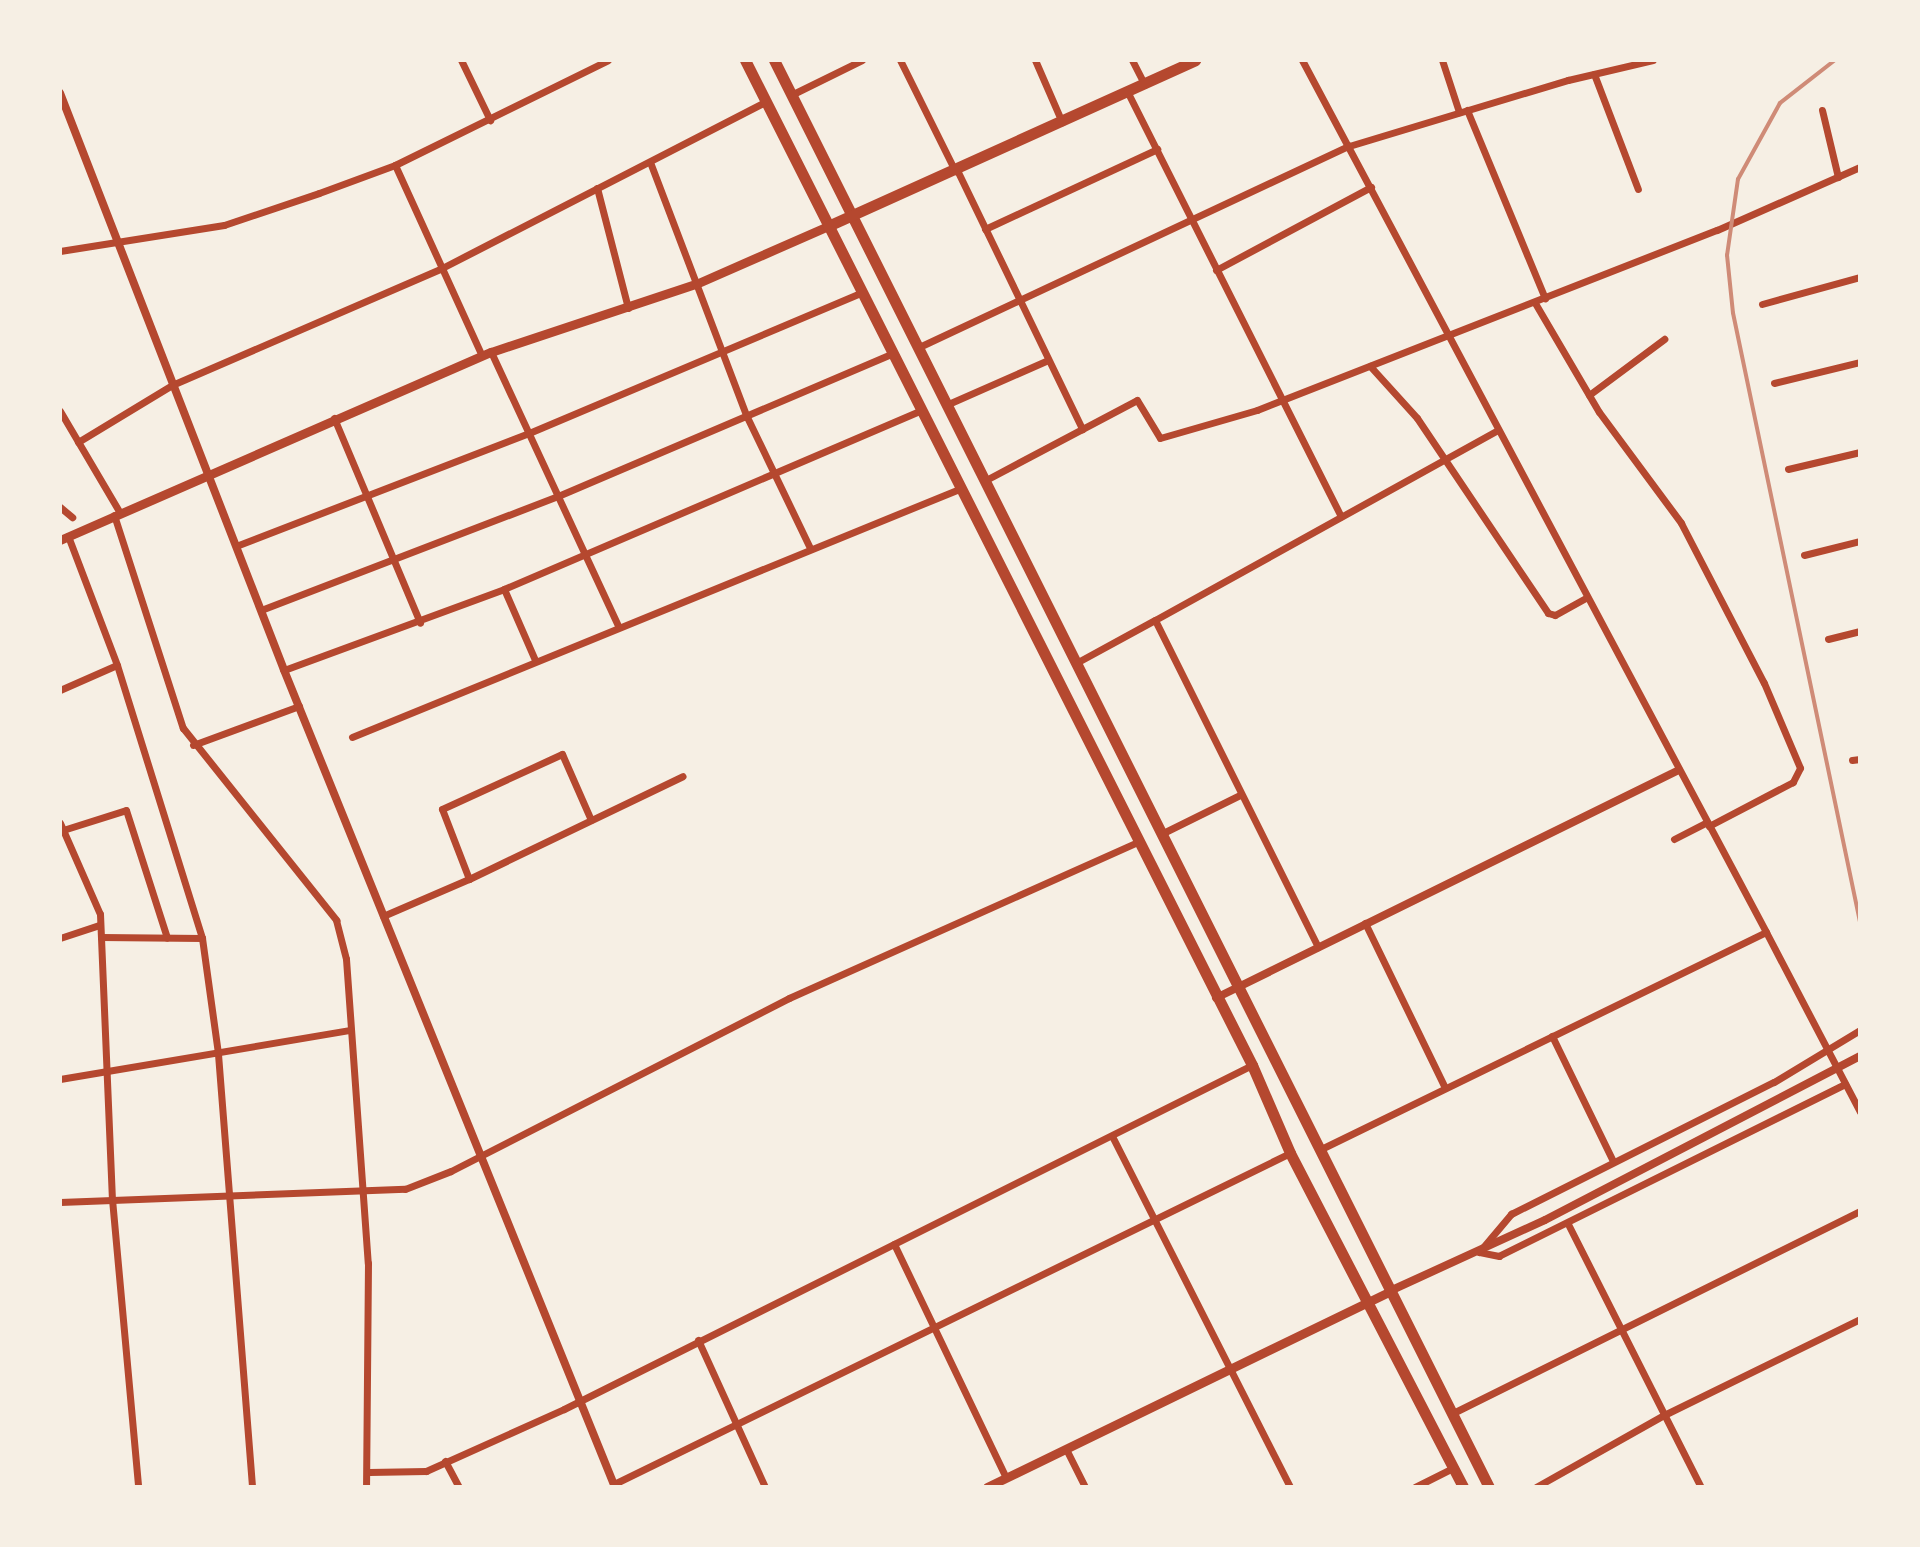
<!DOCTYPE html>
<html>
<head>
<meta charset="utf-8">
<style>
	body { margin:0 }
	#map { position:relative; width:1920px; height:1547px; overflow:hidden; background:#f6efe4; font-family:"Alegreya Sans",sans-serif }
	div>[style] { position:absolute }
	.minor>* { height:7px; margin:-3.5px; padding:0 3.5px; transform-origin:3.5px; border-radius:3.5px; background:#b5482f }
	.tertiary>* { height:8px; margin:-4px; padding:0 4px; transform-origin:4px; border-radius:4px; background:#b5482f }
	.secondary>* { height:9px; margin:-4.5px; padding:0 4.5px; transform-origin:4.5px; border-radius:4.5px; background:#b5482f }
	.trunk>* { height:11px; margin:-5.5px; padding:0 5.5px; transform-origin:5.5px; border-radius:5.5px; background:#b5482f }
	.rail>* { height:4px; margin:-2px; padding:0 2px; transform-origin:2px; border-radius:2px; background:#cf8b77 }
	span { translate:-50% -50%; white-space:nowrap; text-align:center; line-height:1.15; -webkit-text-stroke:6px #f6efe4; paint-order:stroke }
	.frame { position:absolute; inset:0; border:62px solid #f6efe4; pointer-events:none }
</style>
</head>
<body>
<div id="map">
	<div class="minor">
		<div style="left:461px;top:60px;width:67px;rotate:64.2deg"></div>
		<div style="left:900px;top:60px;width:124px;rotate:63.6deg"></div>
		<div style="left:1035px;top:60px;width:68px;rotate:66.5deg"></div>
		<div style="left:1132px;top:60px;width:28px;rotate:63deg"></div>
		<div style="left:1302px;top:60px;width:988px;rotate:61.98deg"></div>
		<div style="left:1442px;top:60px;width:55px;rotate:71.9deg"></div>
		<div style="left:1594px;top:74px;width:123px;rotate:69.1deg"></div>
		<div style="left:1128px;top:93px;width:474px;rotate:63.3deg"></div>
		<div style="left:791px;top:95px;width:79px;rotate:-26.2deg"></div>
		<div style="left:1467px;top:110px;width:204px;rotate:67.5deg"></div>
		<div style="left:1822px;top:110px;width:69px;rotate:76.6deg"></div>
		<div style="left:650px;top:162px;width:273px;rotate:69.2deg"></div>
		<div style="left:747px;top:417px;width:145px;rotate:64.3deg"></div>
		<div style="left:395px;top:165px;width:210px;rotate:65.5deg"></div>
		<div style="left:957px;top:170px;width:288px;rotate:64.2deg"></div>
		<div style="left:597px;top:188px;width:124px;rotate:75.5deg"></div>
		<div style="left:985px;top:229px;width:190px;rotate:-24.9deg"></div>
		<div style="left:60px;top:251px;width:166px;rotate:-9deg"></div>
		<div style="left:224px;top:225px;width:100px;rotate:-18.6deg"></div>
		<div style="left:319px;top:193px;width:81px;rotate:-20.2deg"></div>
		<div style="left:395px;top:165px;width:237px;rotate:-26.2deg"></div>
		<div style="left:1216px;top:270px;width:176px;rotate:-28.2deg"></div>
		<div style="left:1535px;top:303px;width:126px;rotate:59.6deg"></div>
		<div style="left:1599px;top:412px;width:138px;rotate:53.5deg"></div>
		<div style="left:1681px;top:523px;width:180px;rotate:62.6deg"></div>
		<div style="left:1764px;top:683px;width:92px;rotate:67deg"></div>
		<div style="left:1800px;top:768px;width:16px;rotate:117deg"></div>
		<div style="left:1793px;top:782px;width:95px;rotate:152.4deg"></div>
		<div style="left:1762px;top:304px;width:102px;rotate:-15.4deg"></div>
		<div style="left:917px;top:348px;width:477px;rotate:-25.1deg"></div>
		<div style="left:1349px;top:146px;width:229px;rotate:-16.8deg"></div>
		<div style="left:1568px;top:80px;width:87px;rotate:-13.2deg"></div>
		<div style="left:491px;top:352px;width:301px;rotate:65.1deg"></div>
		<div style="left:1370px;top:366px;width:70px;rotate:47.9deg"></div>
		<div style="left:1417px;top:418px;width:235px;rotate:56.1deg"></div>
		<div style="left:1548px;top:613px;width:7px;rotate:16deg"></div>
		<div style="left:1555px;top:615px;width:35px;rotate:-29deg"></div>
		<div style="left:1774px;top:383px;width:89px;rotate:-13.7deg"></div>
		<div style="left:1589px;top:395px;width:94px;rotate:-36.7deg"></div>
		<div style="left:946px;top:405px;width:111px;rotate:-23.8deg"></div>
		<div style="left:60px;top:411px;width:118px;rotate:59.5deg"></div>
		<div style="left:334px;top:418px;width:222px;rotate:67.2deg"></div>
		<div style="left:78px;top:442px;width:110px;rotate:-31.2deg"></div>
		<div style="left:172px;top:385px;width:294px;rotate:-23.4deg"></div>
		<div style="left:442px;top:268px;width:361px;rotate:-27.2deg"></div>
		<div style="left:1788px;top:469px;width:74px;rotate:-13.3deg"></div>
		<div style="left:984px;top:481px;width:173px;rotate:-27.9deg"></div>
		<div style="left:1137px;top:400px;width:44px;rotate:58.8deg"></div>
		<div style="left:1160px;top:438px;width:101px;rotate:-16.1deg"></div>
		<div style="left:1257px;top:410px;width:494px;rotate:-21.4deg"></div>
		<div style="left:1717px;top:230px;width:156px;rotate:-23.8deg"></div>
		<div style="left:60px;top:507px;width:16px;rotate:40deg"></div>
		<div style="left:114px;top:515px;width:224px;rotate:72.1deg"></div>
		<div style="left:183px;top:728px;width:246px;rotate:51.4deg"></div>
		<div style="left:336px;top:920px;width:40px;rotate:75.6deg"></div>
		<div style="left:346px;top:959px;width:305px;rotate:85.9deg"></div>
		<div style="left:368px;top:1263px;width:224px;rotate:90.5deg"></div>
		<div style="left:68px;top:536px;width:138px;rotate:69.2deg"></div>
		<div style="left:117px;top:665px;width:286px;rotate:72.7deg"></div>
		<div style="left:202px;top:938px;width:117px;rotate:82.1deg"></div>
		<div style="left:218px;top:1054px;width:434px;rotate:85.5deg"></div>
		<div style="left:236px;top:546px;width:314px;rotate:-21.1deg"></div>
		<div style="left:529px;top:433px;width:363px;rotate:-22.9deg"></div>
		<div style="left:1804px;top:555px;width:58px;rotate:-14deg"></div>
		<div style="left:504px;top:589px;width:77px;rotate:66.4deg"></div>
		<div style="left:261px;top:610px;width:318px;rotate:-21deg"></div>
		<div style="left:558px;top:496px;width:364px;rotate:-23.1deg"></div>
		<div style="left:1828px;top:639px;width:33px;rotate:-14deg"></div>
		<div style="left:1076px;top:663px;width:90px;rotate:-28.6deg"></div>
		<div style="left:284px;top:670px;width:234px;rotate:-20.2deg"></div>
		<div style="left:504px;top:589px;width:452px;rotate:-23.2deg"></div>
		<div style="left:60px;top:690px;width:62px;rotate:-23.7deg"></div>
		<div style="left:352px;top:737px;width:656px;rotate:-22.22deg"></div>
		<div style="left:193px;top:745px;width:113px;rotate:-20.2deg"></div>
		<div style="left:1852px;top:760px;width:8px;rotate:-7deg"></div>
		<div style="left:60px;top:823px;width:99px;rotate:66.3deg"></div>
		<div style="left:100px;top:914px;width:285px;rotate:87.6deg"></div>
		<div style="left:112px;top:1199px;width:289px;rotate:84.8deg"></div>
		<div style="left:63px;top:830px;width:66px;rotate:-17.6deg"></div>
		<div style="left:126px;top:810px;width:134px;rotate:72.2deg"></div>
		<div style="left:1161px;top:834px;width:88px;rotate:-26.3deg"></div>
		<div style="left:1674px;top:839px;width:37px;rotate:-27deg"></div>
		<div style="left:469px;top:879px;width:237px;rotate:-25.7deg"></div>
		<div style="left:383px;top:916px;width:94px;rotate:-23.3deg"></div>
		<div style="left:469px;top:879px;width:75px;rotate:-111.1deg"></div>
		<div style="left:442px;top:809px;width:132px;rotate:-24.6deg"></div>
		<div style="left:562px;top:754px;width:72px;rotate:66.3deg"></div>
		<div style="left:1365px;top:923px;width:183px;rotate:64.1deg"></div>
		<div style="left:101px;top:937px;width:101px;rotate:0.6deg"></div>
		<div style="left:60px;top:938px;width:41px;rotate:-18.4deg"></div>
		<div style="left:1318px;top:947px;width:365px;rotate:-116.5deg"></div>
		<div style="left:1155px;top:620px;width:392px;rotate:-29deg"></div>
		<div style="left:1552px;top:1036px;width:139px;rotate:64deg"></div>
		<div style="left:60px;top:1079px;width:293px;rotate:-9.6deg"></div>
		<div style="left:1845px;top:1084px;width:386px;rotate:153.6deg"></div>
		<div style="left:1499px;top:1256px;width:20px;rotate:-169deg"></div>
		<div style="left:1479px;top:1252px;width:50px;rotate:-49.9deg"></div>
		<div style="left:1511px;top:1214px;width:294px;rotate:-26.7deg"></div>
		<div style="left:1774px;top:1082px;width:100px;rotate:-31.2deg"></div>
		<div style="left:1112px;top:1136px;width:394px;rotate:63.1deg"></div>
		<div style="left:1319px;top:1150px;width:497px;rotate:-26deg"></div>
		<div style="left:1766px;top:932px;width:203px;rotate:62.4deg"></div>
		<div style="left:60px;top:1202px;width:345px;rotate:-2.2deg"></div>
		<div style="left:405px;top:1189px;width:49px;rotate:-21.4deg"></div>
		<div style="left:451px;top:1171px;width:380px;rotate:-27.1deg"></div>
		<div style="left:789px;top:998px;width:381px;rotate:-24.1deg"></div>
		<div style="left:1568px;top:1224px;width:295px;rotate:63.2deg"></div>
		<div style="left:894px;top:1244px;width:259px;rotate:64.4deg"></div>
		<div style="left:698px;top:1340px;width:162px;rotate:65.5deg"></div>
		<div style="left:1453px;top:1413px;width:454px;rotate:-26.4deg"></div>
		<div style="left:1066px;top:1449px;width:42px;rotate:63.4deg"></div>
		<div style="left:445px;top:1461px;width:30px;rotate:62deg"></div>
		<div style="left:369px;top:1472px;width:57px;rotate:-1deg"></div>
		<div style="left:426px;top:1471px;width:151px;rotate:-24.2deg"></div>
		<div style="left:564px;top:1409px;width:769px;rotate:-26.57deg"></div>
		<div style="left:614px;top:1484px;width:753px;rotate:-26.09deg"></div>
		<div style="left:1415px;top:1487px;width:42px;rotate:-26.6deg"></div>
		<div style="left:1536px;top:1487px;width:147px;rotate:-29.4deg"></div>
		<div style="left:1664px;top:1415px;width:218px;rotate:-26.1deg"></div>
	</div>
	<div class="tertiary">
		<div style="left:60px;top:93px;width:619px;rotate:68.78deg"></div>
		<div style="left:284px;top:670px;width:882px;rotate:67.95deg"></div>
		<div style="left:1216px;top:998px;width:516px;rotate:-26.22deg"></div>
		<div style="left:1392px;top:1290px;width:168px;rotate:-24.6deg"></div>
		<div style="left:1545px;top:1220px;width:355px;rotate:-27.5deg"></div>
	</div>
	<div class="secondary">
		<div style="left:60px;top:540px;width:470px;rotate:-23.6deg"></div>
		<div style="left:491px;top:352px;width:216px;rotate:-18.4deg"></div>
		<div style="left:696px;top:284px;width:144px;rotate:-23.7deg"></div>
		<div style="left:987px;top:1487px;width:450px;rotate:-25.9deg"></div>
	</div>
	<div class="trunk">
		<div style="left:745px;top:60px;width:1126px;rotate:63.23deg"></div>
		<div style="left:1252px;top:1065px;width:96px;rotate:66.6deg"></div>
		<div style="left:1290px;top:1153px;width:376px;rotate:62.6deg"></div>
		<div style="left:774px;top:60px;width:1596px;rotate:63.39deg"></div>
		<div style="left:828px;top:226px;width:403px;rotate:-24.3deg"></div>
	</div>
	<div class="rail">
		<div style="left:1835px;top:60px;width:70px;rotate:142deg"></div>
		<div style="left:1780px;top:103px;width:87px;rotate:118.9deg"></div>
		<div style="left:1738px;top:179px;width:77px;rotate:98.2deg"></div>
		<div style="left:1727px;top:255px;width:58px;rotate:84.1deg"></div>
		<div style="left:1733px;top:313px;width:622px;rotate:78.22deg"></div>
	</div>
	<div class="frame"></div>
</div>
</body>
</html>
